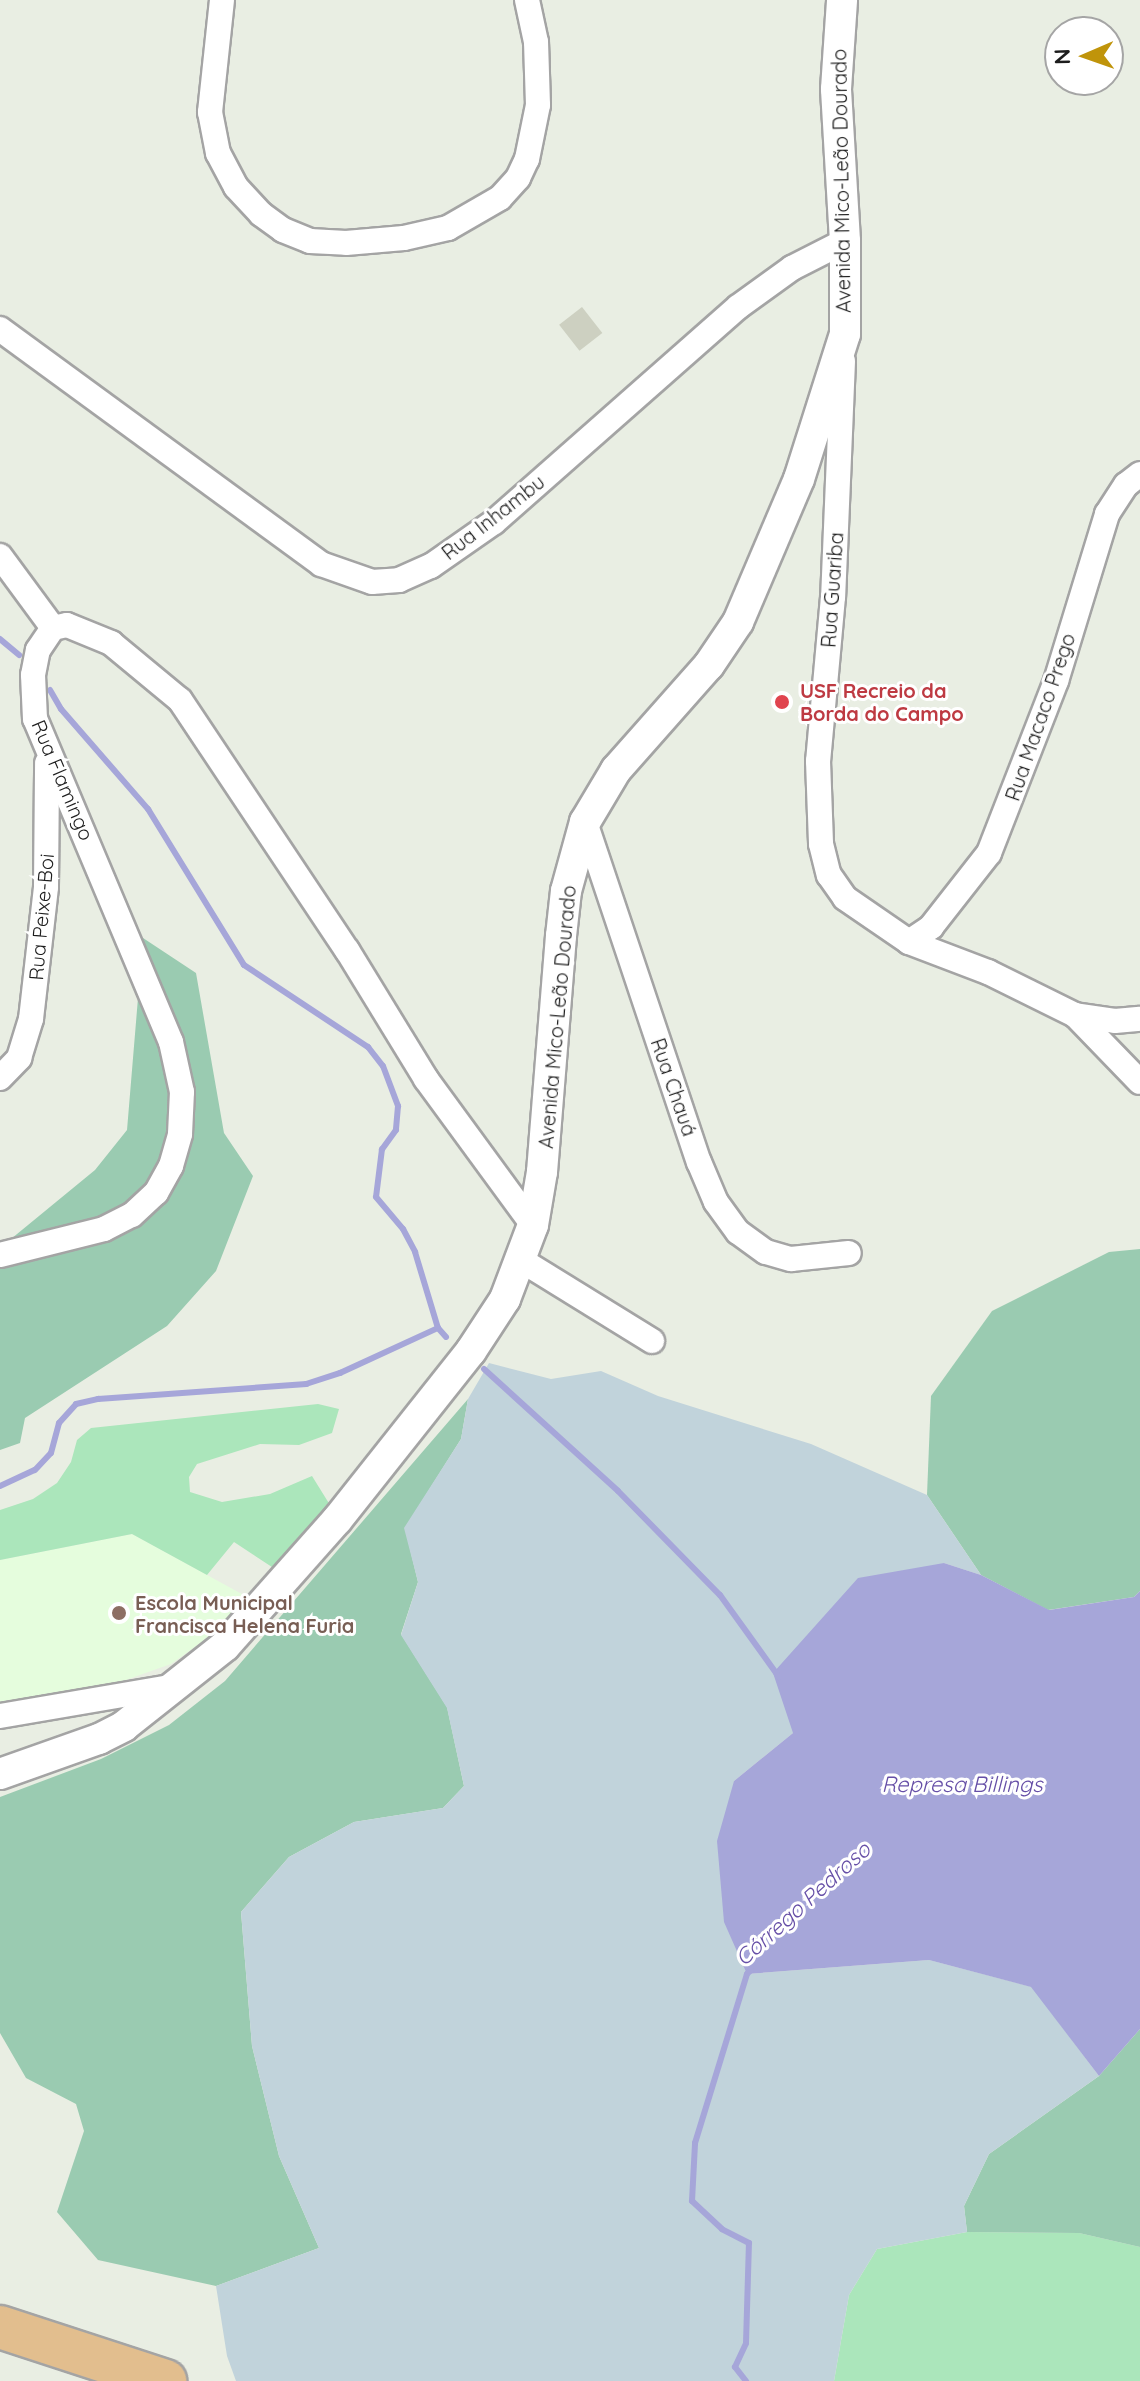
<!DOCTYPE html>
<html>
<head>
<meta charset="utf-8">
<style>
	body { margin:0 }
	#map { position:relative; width:1140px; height:2381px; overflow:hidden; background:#e9eee3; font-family:Quicksand,sans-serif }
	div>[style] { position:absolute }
	.education>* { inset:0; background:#e5fddd }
	.grass>* { inset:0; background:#abe6bb }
	.forest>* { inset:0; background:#9acbb1 }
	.wetland>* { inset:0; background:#c1d3db }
	.water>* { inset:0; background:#a6a6d9 }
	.stream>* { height:6px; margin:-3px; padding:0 3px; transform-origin:3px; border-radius:3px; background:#a6a6d9 }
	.building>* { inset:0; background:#cdd0c1; transform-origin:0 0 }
	.roads { filter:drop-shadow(2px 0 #a4a4a4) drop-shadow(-2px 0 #a4a4a4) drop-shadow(0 2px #a4a4a4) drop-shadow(0 -2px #a4a4a4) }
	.minor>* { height:24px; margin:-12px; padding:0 12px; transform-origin:12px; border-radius:12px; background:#fff }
	.tertiary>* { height:30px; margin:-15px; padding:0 15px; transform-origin:15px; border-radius:15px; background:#fff }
	.motorway>* { height:42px; margin:-21px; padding:0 21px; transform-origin:21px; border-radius:21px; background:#e2be8e }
	.dots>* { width:22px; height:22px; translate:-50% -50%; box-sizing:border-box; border:4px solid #fff; border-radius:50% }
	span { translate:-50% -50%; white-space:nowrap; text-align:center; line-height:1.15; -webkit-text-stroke:6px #fff; paint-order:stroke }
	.street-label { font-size:20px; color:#1d1d1d }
	.health-label { font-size:20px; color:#be3a42; font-weight:700 }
	.left { translate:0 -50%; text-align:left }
	.education-label { font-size:20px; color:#785e54; font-weight:700 }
	.water-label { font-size:22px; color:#664fa7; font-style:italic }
	.north { position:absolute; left:1044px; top:16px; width:80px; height:80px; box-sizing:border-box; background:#fff; border:2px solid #a5a5a5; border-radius:50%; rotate:268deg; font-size:22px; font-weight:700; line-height:32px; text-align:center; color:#1d1d1d }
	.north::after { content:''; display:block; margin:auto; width:28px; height:36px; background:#c0940a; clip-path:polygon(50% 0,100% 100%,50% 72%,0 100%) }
</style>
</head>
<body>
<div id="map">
	<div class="education">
		<div style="clip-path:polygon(132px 1534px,251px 1599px,223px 1627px,171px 1664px,123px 1681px,0 1703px,0 1560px)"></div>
	</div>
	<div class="grass">
		<div style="clip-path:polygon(318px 1404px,339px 1409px,332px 1433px,299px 1445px,260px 1444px,197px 1464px,189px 1477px,190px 1492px,222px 1502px,270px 1494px,312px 1476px,330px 1505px,275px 1569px,234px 1542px,207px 1575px,132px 1534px,0 1560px,0 1510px,33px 1499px,57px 1483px,71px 1462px,77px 1440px,91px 1428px)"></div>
		<div style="clip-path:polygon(967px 2232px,1079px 2233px,1140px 2247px,1140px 2381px,834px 2381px,849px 2295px,877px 2249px)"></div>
	</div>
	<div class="forest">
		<div style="clip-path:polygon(143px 938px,196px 973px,224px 1133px,253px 1176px,216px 1271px,167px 1326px,25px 1418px,20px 1443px,0 1450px,0 1248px,95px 1170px,127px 1130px)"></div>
		<div style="clip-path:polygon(1140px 1249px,1140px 1591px,1134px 1597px,1048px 1610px,981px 1575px,927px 1495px,931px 1396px,992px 1311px,1109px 1252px)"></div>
		<div style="clip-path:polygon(468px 1399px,461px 1439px,405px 1528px,418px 1582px,401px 1634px,447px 1707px,464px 1786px,443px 1808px,354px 1822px,289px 1857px,241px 1912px,252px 2046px,279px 2156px,319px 2248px,216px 2286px,98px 2260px,57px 2212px,84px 2131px,76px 2104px,26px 2078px,0 2033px,0 1797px,101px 1759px,169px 1725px,225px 1681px)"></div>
		<div style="clip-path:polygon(1140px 2029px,1140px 2247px,1079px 2233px,967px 2232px,964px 2206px,989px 2154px,1099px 2076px)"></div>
	</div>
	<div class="wetland">
		<div style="clip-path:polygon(489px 1363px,551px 1379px,601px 1371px,658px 1396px,811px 1444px,927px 1495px,981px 1575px,944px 1563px,793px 1733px,734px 1781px,747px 1974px,929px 1960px,1032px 1987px,1099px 2076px,989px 2154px,964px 2206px,967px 2232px,877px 2249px,849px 2295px,834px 2381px,236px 2381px,227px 2356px,216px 2286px,319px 2248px,279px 2156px,252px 2046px,241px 1912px,289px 1857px,354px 1822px,443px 1808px,464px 1786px,447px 1708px,401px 1635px,418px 1582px,404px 1528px,461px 1439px,468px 1399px)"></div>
	</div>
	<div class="water">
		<div style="clip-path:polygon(944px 1563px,981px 1575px,1049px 1610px,1134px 1597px,1140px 1591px,1140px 2029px,1099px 2076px,1031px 1987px,929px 1960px,747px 1974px,724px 1922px,717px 1841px,734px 1781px,793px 1733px,773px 1673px,858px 1578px)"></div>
	</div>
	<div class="stream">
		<div style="left:0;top:639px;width:25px;rotate:40deg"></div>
		<div style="left:50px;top:690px;width:22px;rotate:60deg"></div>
		<div style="left:61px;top:709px;width:133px;rotate:49deg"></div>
		<div style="left:148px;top:809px;width:183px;rotate:58.4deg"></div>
		<div style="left:244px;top:965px;width:149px;rotate:33.5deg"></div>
		<div style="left:368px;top:1047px;width:24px;rotate:52deg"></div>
		<div style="left:383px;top:1066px;width:43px;rotate:69.4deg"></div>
		<div style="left:398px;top:1106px;width:24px;rotate:95deg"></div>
		<div style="left:396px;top:1130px;width:24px;rotate:126deg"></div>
		<div style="left:382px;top:1149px;width:48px;rotate:97.1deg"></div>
		<div style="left:376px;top:1197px;width:42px;rotate:49.8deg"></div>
		<div style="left:403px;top:1229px;width:26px;rotate:62deg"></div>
		<div style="left:415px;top:1252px;width:79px;rotate:73.2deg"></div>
		<div style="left:438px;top:1328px;width:12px;rotate:48deg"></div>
		<div style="left:484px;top:1369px;width:181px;rotate:42.3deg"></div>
		<div style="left:618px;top:1491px;width:146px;rotate:45.6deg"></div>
		<div style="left:720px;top:1595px;width:101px;rotate:54.3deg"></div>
		<div style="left:0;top:1486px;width:38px;rotate:-25deg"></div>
		<div style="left:35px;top:1470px;width:23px;rotate:-47deg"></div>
		<div style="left:51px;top:1453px;width:31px;rotate:-75deg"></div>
		<div style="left:59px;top:1423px;width:25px;rotate:-48deg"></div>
		<div style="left:76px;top:1404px;width:23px;rotate:-13deg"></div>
		<div style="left:98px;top:1399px;width:209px;rotate:-4.1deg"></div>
		<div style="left:306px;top:1384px;width:36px;rotate:-18deg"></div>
		<div style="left:340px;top:1373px;width:108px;rotate:-24.7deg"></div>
		<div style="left:746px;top:2381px;width:18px;rotate:-128deg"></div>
		<div style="left:735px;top:2367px;width:26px;rotate:-65deg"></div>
		<div style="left:746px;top:2343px;width:100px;rotate:-88.3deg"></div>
		<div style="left:749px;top:2243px;width:30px;rotate:-153deg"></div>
		<div style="left:722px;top:2229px;width:41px;rotate:-137deg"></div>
		<div style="left:692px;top:2201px;width:58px;rotate:-87deg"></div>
		<div style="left:695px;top:2143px;width:177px;rotate:-72.9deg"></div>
		<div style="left:747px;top:1974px;width:6px;rotate:-45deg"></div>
	</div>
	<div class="building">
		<div style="left:582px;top:307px;width:33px;height:29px;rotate:52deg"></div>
	</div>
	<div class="roads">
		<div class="minor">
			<div style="left:222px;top:0;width:113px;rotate:96.1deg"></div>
			<div style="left:210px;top:112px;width:42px;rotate:79deg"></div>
			<div style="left:218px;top:153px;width:38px;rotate:62deg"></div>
			<div style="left:236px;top:187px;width:37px;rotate:47deg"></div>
			<div style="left:261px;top:214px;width:27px;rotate:36deg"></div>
			<div style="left:283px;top:230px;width:29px;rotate:22deg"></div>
			<div style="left:310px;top:241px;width:36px;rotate:3deg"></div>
			<div style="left:346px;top:243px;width:58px;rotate:-4.9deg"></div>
			<div style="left:404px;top:238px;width:45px;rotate:-12.8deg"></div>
			<div style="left:448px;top:228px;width:60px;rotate:-30deg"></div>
			<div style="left:500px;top:198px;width:27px;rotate:-48deg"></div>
			<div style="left:518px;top:178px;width:21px;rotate:-65deg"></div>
			<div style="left:527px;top:159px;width:55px;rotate:-78.5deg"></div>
			<div style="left:538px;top:105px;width:63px;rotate:-91.8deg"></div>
			<div style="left:536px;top:42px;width:43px;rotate:-102.1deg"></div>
			<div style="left:0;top:329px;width:398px;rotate:36.2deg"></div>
			<div style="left:321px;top:564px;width:54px;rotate:19.4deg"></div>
			<div style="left:372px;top:582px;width:27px;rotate:-4deg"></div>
			<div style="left:399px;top:580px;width:35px;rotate:-24deg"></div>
			<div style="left:431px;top:566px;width:77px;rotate:-34.9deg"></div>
			<div style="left:494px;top:522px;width:325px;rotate:-41.4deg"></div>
			<div style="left:738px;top:307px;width:67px;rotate:-35.8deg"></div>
			<div style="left:792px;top:268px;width:59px;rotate:-27deg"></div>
			<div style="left:843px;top:361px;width:236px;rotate:92.4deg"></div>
			<div style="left:833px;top:597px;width:165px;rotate:95.2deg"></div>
			<div style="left:818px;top:761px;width:83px;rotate:87.9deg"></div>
			<div style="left:821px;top:844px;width:32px;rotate:76deg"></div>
			<div style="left:829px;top:875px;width:28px;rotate:55deg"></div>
			<div style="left:845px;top:898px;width:78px;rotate:34.5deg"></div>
			<div style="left:909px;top:942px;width:85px;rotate:20.8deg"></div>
			<div style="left:988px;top:972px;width:97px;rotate:26.3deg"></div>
			<div style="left:1075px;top:1015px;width:40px;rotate:8.5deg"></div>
			<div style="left:1115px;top:1021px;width:25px;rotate:-5deg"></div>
			<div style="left:0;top:556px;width:89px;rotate:53.6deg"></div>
			<div style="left:585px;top:822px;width:359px;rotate:71.5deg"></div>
			<div style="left:699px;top:1162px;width:43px;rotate:67deg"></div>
			<div style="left:716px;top:1202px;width:37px;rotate:54deg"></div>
			<div style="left:738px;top:1232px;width:34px;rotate:36deg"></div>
			<div style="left:766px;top:1252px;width:26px;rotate:16deg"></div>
			<div style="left:791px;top:1259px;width:58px;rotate:-5.9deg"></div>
			<div style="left:909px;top:942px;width:27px;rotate:-34deg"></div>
			<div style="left:931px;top:927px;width:94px;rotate:-51.9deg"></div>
			<div style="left:989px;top:853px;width:185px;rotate:-68.7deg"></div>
			<div style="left:1056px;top:681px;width:175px;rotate:-73deg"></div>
			<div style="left:1107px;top:514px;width:35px;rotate:-57deg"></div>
			<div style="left:1126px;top:485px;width:18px;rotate:-38deg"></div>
			<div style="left:1075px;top:1015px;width:93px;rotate:45.9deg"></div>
			<div style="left:0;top:1078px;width:28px;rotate:-46deg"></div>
			<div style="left:19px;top:1058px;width:41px;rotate:-72.9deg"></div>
			<div style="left:31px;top:1019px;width:133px;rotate:-83.5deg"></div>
			<div style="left:46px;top:887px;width:124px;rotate:-89.5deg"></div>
			<div style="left:0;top:1255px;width:107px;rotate:-14deg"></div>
			<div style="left:104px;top:1229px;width:31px;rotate:-27deg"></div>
			<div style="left:132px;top:1215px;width:33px;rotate:-43deg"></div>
			<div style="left:156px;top:1193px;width:31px;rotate:-61deg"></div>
			<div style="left:171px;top:1166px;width:33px;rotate:-74deg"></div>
			<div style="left:180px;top:1134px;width:42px;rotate:-87.3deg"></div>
			<div style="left:182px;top:1092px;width:51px;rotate:-102.4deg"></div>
			<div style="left:171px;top:1042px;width:350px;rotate:-112.8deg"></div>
			<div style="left:35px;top:719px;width:44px;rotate:-92.6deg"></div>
			<div style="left:33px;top:675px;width:25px;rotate:-79deg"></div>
			<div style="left:38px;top:650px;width:27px;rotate:-56deg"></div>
			<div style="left:53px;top:628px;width:14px;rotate:-12deg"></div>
			<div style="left:67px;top:625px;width:48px;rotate:22.2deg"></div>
			<div style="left:111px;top:643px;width:89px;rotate:39.6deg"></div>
			<div style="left:180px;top:700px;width:301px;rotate:56.3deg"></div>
			<div style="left:347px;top:950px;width:151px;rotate:58.5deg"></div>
			<div style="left:426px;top:1079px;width:181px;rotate:53.8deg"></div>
			<div style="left:521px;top:1260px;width:154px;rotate:31.7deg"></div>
			<div style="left:0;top:1716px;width:178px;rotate:-9.7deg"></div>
		</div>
		<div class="tertiary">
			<div style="left:0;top:1774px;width:105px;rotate:-19.5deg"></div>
			<div style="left:99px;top:1739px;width:28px;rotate:-27deg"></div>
			<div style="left:124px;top:1726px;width:129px;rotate:-38.4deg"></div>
			<div style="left:225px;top:1646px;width:169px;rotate:-48.4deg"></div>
			<div style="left:337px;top:1520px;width:216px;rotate:-51.6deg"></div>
			<div style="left:471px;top:1351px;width:62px;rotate:-56.8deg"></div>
			<div style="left:505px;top:1299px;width:79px;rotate:-69.3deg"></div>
			<div style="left:533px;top:1225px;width:54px;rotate:-80.4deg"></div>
			<div style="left:542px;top:1172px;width:237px;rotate:-85.4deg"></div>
			<div style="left:561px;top:936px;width:45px;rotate:-83.7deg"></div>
			<div style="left:566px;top:891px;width:72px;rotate:-74.6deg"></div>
			<div style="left:585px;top:822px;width:61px;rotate:-59.2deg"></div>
			<div style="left:616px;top:770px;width:140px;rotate:-48.5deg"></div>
			<div style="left:709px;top:665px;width:52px;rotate:-56deg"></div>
			<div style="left:738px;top:622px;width:155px;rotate:-66.9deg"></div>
			<div style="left:799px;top:479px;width:152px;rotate:-72.4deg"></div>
			<div style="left:845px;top:334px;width:93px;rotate:-90deg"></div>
			<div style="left:845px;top:241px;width:152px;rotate:-93.4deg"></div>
			<div style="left:836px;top:89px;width:89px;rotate:-86.1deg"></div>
		</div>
		<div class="motorway">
			<div style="left:0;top:2327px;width:174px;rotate:18.1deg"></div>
		</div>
	</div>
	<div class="dots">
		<div style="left:782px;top:702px;background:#e0444e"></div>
		<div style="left:119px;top:1613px;background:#8d6e63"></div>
	</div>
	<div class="street-label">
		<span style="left:841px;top:181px;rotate:-91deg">Avenida Mico-Leão Dourado</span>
		<span style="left:493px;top:517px;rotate:-38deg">Rua Inhambu</span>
		<span style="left:832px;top:590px;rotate:-86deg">Rua Guariba</span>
		<span style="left:1040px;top:717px;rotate:-71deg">Rua Macaco Prego</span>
		<span style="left:63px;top:780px;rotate:67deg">Rua Flamingo</span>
		<span style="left:41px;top:917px;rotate:-85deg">Rua Peixe-Boi</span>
		<span style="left:557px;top:1017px;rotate:-85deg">Avenida Mico-Leão Dourado</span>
		<span style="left:674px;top:1087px;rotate:71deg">Rua Chauá</span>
	</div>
	<div class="health-label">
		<span class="left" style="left:800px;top:702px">USF Recreio da<br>Borda do Campo</span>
	</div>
	<div class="education-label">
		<span class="left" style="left:135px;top:1614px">Escola Municipal<br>Francisca Helena Furia</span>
	</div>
	<div class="water-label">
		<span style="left:962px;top:1785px">Represa Billings</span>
		<span style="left:803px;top:1904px;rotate:-42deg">Córrego Pedroso</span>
	</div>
	<div class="north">N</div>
</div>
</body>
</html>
